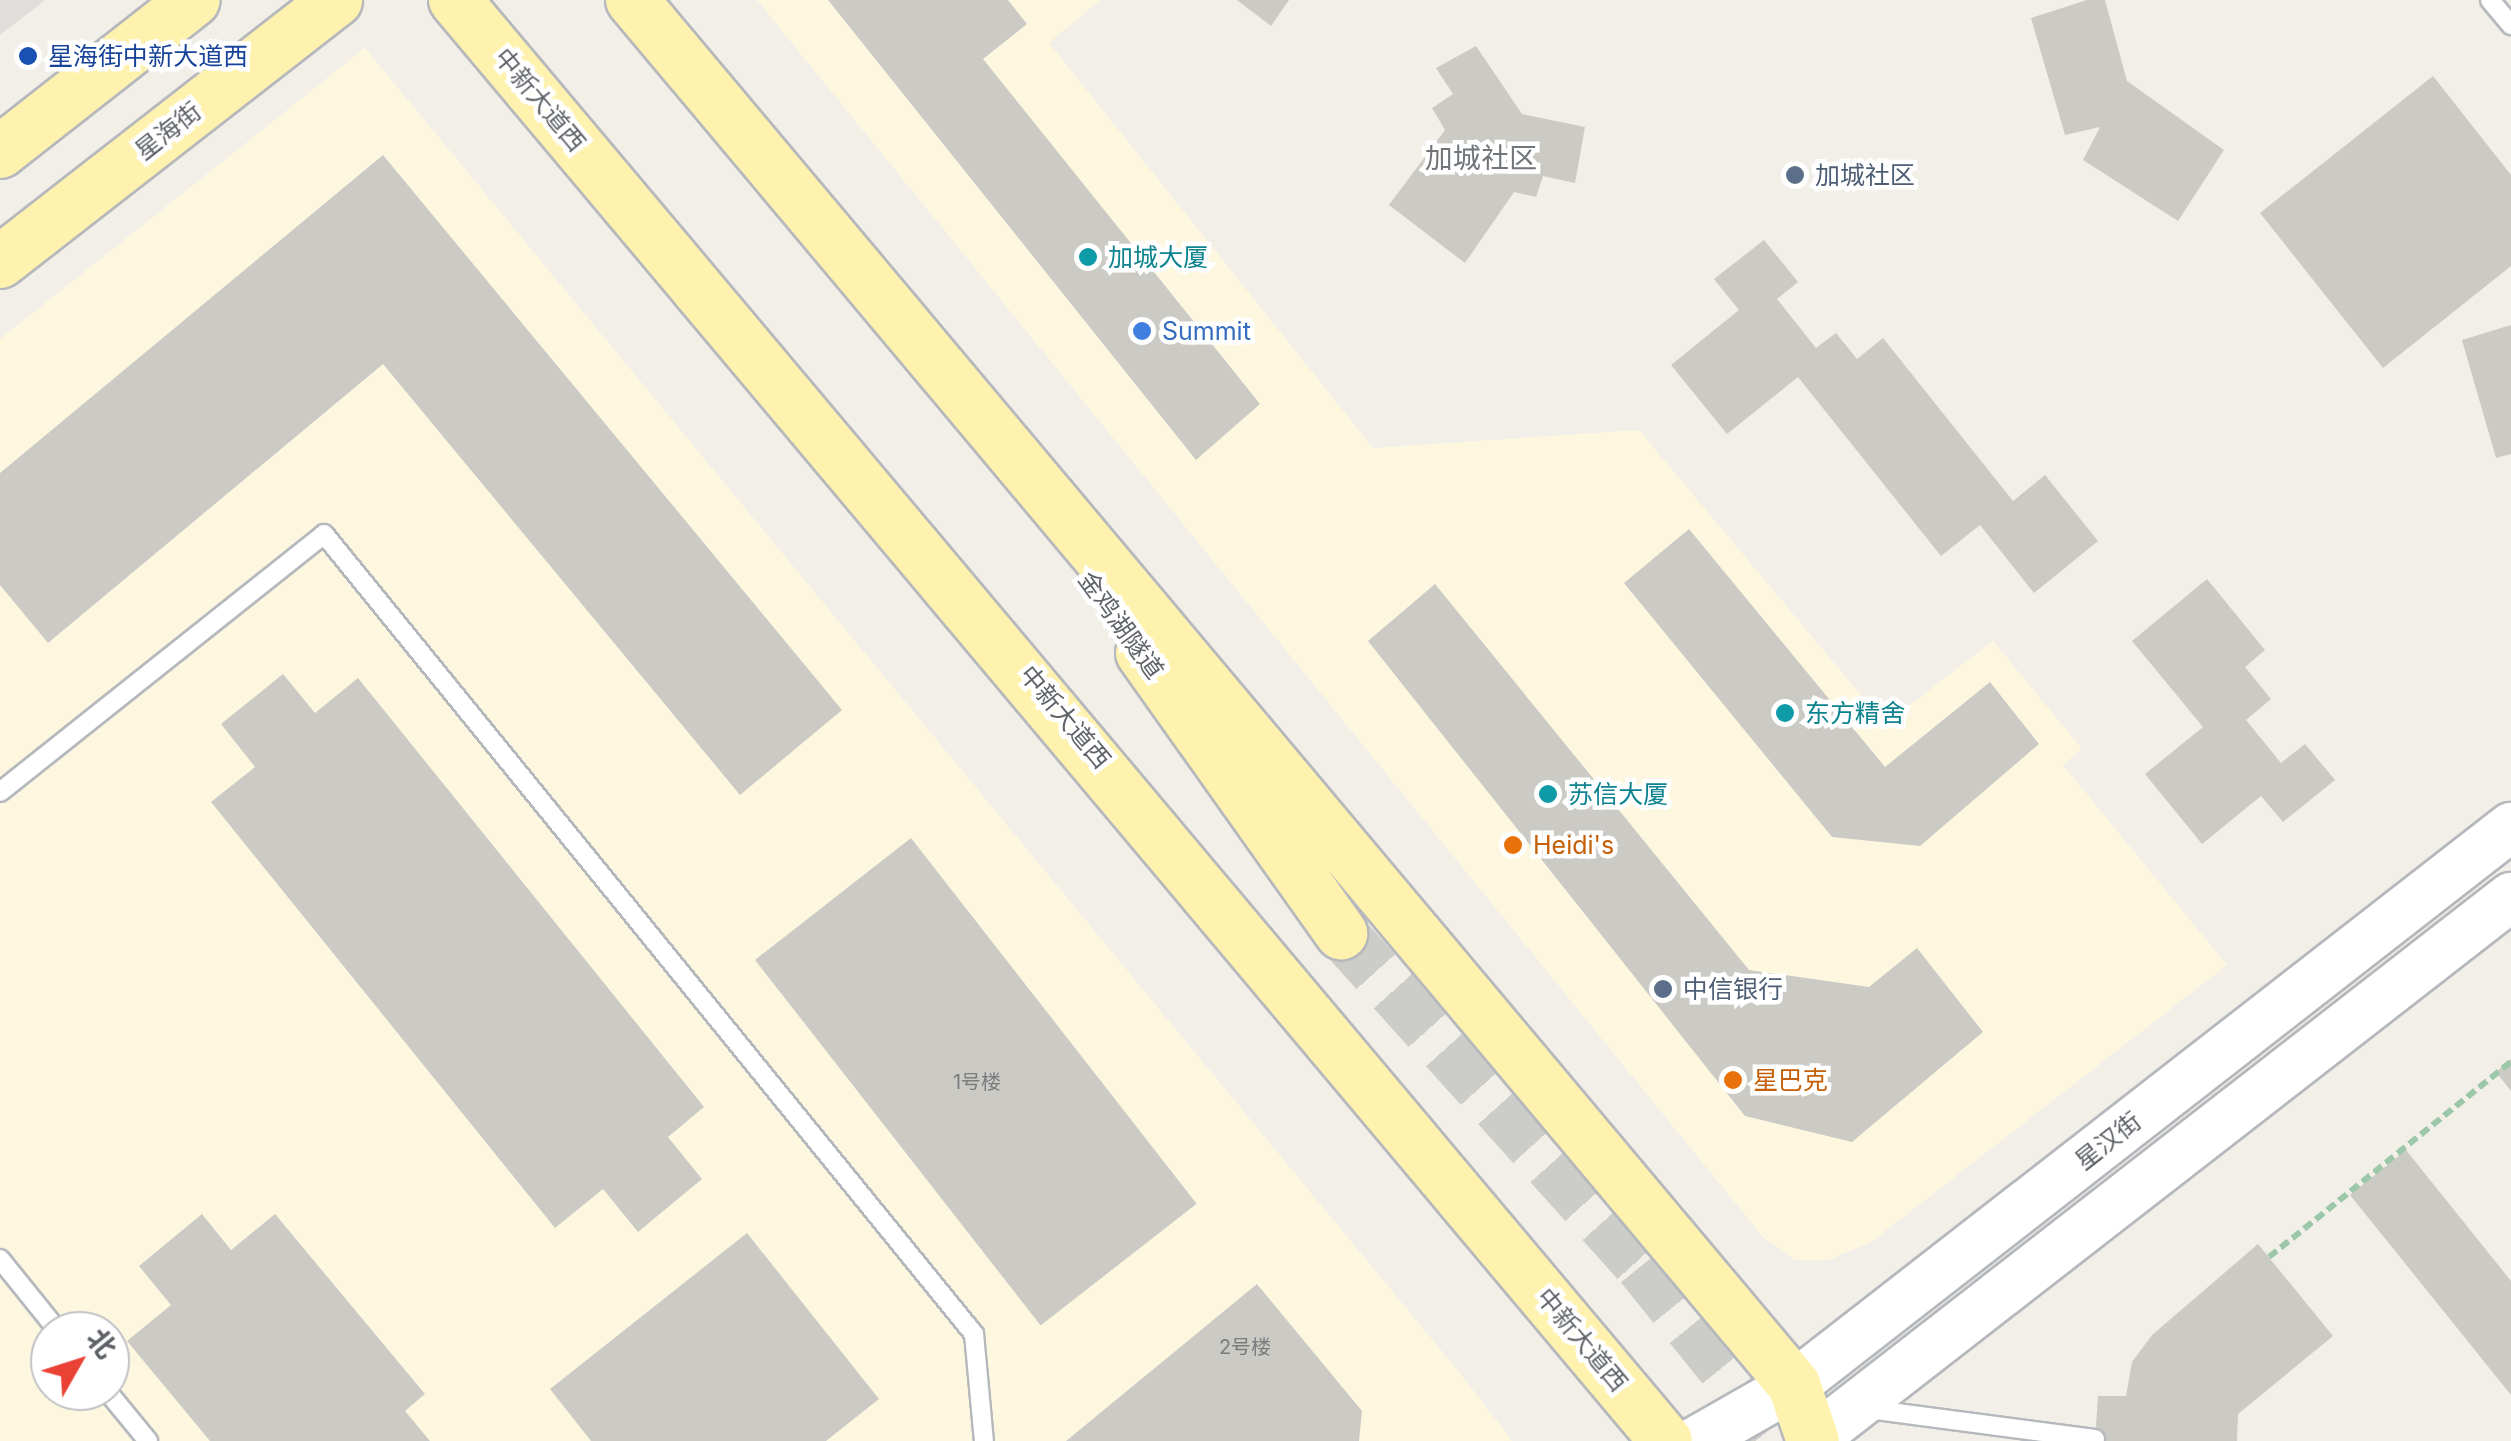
<!DOCTYPE html>
<html>
<head>
<meta charset="utf-8">
<style>
	body { margin:0 }
	#map { position:relative; width:2511px; height:1441px; overflow:hidden; background:#f1efe8; font-family:Inter,"Noto Sans SC",sans-serif }
	div>[style] { position:absolute }
	.commercial>* { inset:0; background:#fef7e0 }
	.industrial>* { inset:0; background:#e0deda }
	.building>* { inset:0; background:#cccac5; transform-origin:0 0 }
	.primary-tunnel>* { height:52px; margin-top:-26px; transform-origin:0; background:repeating-linear-gradient(90deg,#ccccc8 0 52px,transparent 0 78px) }
	.path>* { height:6px; margin-top:-3px; transform-origin:0; background:repeating-linear-gradient(90deg,#9cc7a9 0 10px,transparent 0 15px) }
	.roads { filter:drop-shadow(2px 0 #b5b8bc) drop-shadow(-2px 0 #b5b8bc) drop-shadow(0 2px #b5b8bc) drop-shadow(0 -2px #b5b8bc) }
	.service>* { height:18px; margin:-9px; padding:0 9px; transform-origin:9px; border-radius:9px; background:#fff }
	.secondary>* { height:48px; margin:-24px; padding:0 24px; transform-origin:24px; border-radius:24px; background:#fff }
	.primary>* { height:52px; margin:-26px; padding:0 26px; transform-origin:26px; border-radius:26px; background:#fff2af }
	.dots>* { width:28px; height:28px; translate:-50% -50%; box-sizing:border-box; border:5px solid #fff; border-radius:50% }
	span { translate:-50% -50%; white-space:nowrap; text-align:center; line-height:1.15; -webkit-text-stroke:9px #fff; paint-order:stroke }
	.number-label { font-size:20px; color:#7a7d7f }
	.number-label span { -webkit-text-stroke-width:0 }
	.transit-label { font-size:25px; color:#164399 }
	.left { translate:0 -50%; text-align:left }
	.street-label { font-size:25px; color:#5f6368 }
	.service-label { font-size:25px; color:#4e5e75 }
	.culture-label { font-size:25px; color:#0d838f }
	.shop-label { font-size:25px; color:#366cbe }
	.food-label { font-size:25px; color:#c56008 }
	.neighbourhood-label { font-size:28px; color:#70757a }
	.north { position:absolute; left:30px; top:1311px; width:100px; height:100px; box-sizing:border-box; background:#fff; border:2px solid #bfc1c3; border-radius:50%; rotate:51deg; font-size:28px; font-weight:700; line-height:40px; text-align:center; color:#5f6368 }
	.north::after { content:''; display:block; margin:auto; width:35px; height:45px; background:#ea4335; clip-path:polygon(50% 0,100% 100%,50% 72%,0 100%) }
</style>
</head>
<body>
<div id="map">
	<div class="commercial">
		<div style="clip-path:polygon(757px 0,1100px 0,1049px 43px,1373px 448px,1639px 430px,1885px 724px,1993px 641px,2082px 749px,2063px 765px,2227px 965px,1870px 1243px,1828px 1260px,1795px 1260px,1763px 1237px)"></div>
		<div style="clip-path:polygon(evenodd,365px 48px,1468px 1383px,1512px 1441px,0 1441px,0 339px,365px 48px,50px 1331px,110px 1331px,110px 1391px,50px 1391px,50px 1331px)"></div>
	</div>
	<div class="industrial">
		<div style="clip-path:polygon(0 0,45px 0,0 35px)"></div>
	</div>
	<div class="building">
		<div style="clip-path:polygon(828px 0,1008px 0,1027px 24px,983px 59px,1260px 404px,1196px 460px)"></div>
		<div style="clip-path:polygon(1237px 0,1289px 0,1271px 26px)"></div>
		<div style="clip-path:polygon(2087px 0,2105px 0,2127px 81px,2224px 150px,2178px 221px,2083px 160px,2100px 127px,2065px 135px,2031px 18px)"></div>
		<div style="clip-path:polygon(1476px 46px,1522px 114px,1585px 127px,1575px 183px,1543px 176px,1536px 197px,1514px 192px,1465px 263px,1389px 205px,1445px 130px,1432px 108px,1453px 94px,1436px 68px)"></div>
		<div style="clip-path:polygon(2433px 76px,2511px 175px,2511px 266px,2383px 368px,2260px 213px)"></div>
		<div style="clip-path:polygon(383px 155px,842px 710px,740px 795px,383px 364px,48px 643px,0 585px,0 473px)"></div>
		<div style="clip-path:polygon(1764px 240px,1798px 282px,1777px 299px,1816px 348px,1836px 333px,1857px 359px,1883px 338px,2013px 501px,2045px 475px,2098px 541px,2034px 593px,1980px 525px,1941px 556px,1798px 377px,1727px 434px,1671px 365px,1739px 310px,1714px 279px)"></div>
		<div style="clip-path:polygon(2511px 325px,2511px 454px,2496px 458px,2462px 340px)"></div>
		<div style="clip-path:polygon(1689px 529px,1885px 767px,1990px 682px,2039px 744px,1920px 846px,1832px 837px,1624px 583px)"></div>
		<div style="clip-path:polygon(2207px 579px,2265px 650px,2245px 667px,2271px 699px,2246px 720px,2281px 763px,2305px 744px,2335px 780px,2283px 822px,2261px 796px,2202px 844px,2145px 774px,2203px 727px,2132px 641px)"></div>
		<div style="clip-path:polygon(1435px 584px,1749px 970px,1869px 987px,1917px 948px,1983px 1032px,1852px 1142px,1745px 1116px,1368px 641px)"></div>
		<div style="clip-path:polygon(283px 674px,315px 713px,358px 678px,704px 1107px,668px 1137px,702px 1179px,638px 1232px,603px 1189px,555px 1228px,211px 802px,255px 767px,221px 724px)"></div>
		<div style="left:911px;top:838px;width:464px;height:198px;rotate:52deg"></div>
		<div style="clip-path:polygon(2511px 1059px,2511px 1091px,2496px 1072px)"></div>
		<div style="clip-path:polygon(2406px 1150px,2511px 1281px,2511px 1395px,2350px 1195px)"></div>
		<div style="clip-path:polygon(202px 1214px,231px 1250px,275px 1214px,425px 1394px,405px 1411px,430px 1441px,210px 1441px,127px 1341px,171px 1305px,139px 1266px)"></div>
		<div style="clip-path:polygon(747px 1233px,879px 1399px,826px 1441px,591px 1441px,550px 1389px)"></div>
		<div style="clip-path:polygon(2258px 1244px,2333px 1336px,2238px 1414px,2237px 1441px,2095px 1441px,2098px 1396px,2126px 1396px,2132px 1362px,2152px 1335px)"></div>
		<div style="clip-path:polygon(1257px 1284px,1362px 1411px,1359px 1441px,1066px 1441px)"></div>
	</div>
	<div class="primary-tunnel">
		<div style="left:1341px;top:933px;width:448px;rotate:48deg"></div>
		<div style="left:1641px;top:1266px;width:225px;rotate:51.1deg"></div>
	</div>
	<div class="path">
		<div style="left:2269px;top:1257px;width:311px;rotate:-38.9deg"></div>
	</div>
	<div class="roads">
		<div class="service">
			<div style="left:2490px;top:0;width:33px;rotate:50deg"></div>
			<div style="left:0;top:792px;width:414px;rotate:-38.5deg"></div>
			<div style="left:324px;top:534px;width:1031px;rotate:50.91deg"></div>
			<div style="left:974px;top:1334px;width:107px;rotate:84.7deg"></div>
			<div style="left:0;top:1259px;width:92px;rotate:51.1deg"></div>
			<div style="left:107px;top:1391px;width:65px;rotate:50.6deg"></div>
			<div style="left:1868px;top:1409px;width:229px;rotate:7.5deg"></div>
		</div>
		<div class="secondary">
			<div style="left:1696px;top:1441px;width:113px;rotate:-29.7deg"></div>
			<div style="left:1794px;top:1385px;width:909px;rotate:-37.89deg"></div>
			<div style="left:1811px;top:1441px;width:887px;rotate:-37.85deg"></div>
		</div>
		<div class="primary">
			<div style="left:455px;top:0;width:1882px;rotate:49.96deg"></div>
			<div style="left:632px;top:0;width:1808px;rotate:50deg"></div>
			<div style="left:1794px;top:1385px;width:59px;rotate:71.3deg"></div>
			<div style="left:0;top:152px;width:246px;rotate:-38.1deg"></div>
			<div style="left:0;top:262px;width:426px;rotate:-37.9deg"></div>
			<div style="left:1142px;top:653px;width:344px;rotate:54.6deg"></div>
		</div>
	</div>
	<div class="dots">
		<div style="left:28px;top:56px;background:#1a4fb4"></div>
		<div style="left:1795px;top:175px;background:#5c6f8a"></div>
		<div style="left:1088px;top:257px;background:#0f9aa8"></div>
		<div style="left:1142px;top:331px;background:#3f7fe0"></div>
		<div style="left:1785px;top:713px;background:#0f9aa8"></div>
		<div style="left:1548px;top:794px;background:#0f9aa8"></div>
		<div style="left:1513px;top:845px;background:#e8710a"></div>
		<div style="left:1663px;top:989px;background:#5c6f8a"></div>
		<div style="left:1733px;top:1080px;background:#e8710a"></div>
	</div>
	<div class="number-label">
		<span style="left:977px;top:1082px">1号楼</span>
		<span style="left:1245px;top:1347px">2号楼</span>
	</div>
	<div class="transit-label">
		<span class="left" style="left:48px;top:56px">星海街中新大道西</span>
	</div>
	<div class="street-label">
		<span style="left:540px;top:100px;rotate:50deg">中新大道西</span>
		<span style="left:168px;top:131px;rotate:-38deg">星海街</span>
		<span style="left:1121px;top:625px;rotate:54deg">金鸡湖隧道</span>
		<span style="left:1065px;top:717px;rotate:50deg">中新大道西</span>
		<span style="left:2108px;top:1141px;rotate:-38deg">星汉街</span>
		<span style="left:1582px;top:1340px;rotate:50deg">中新大道西</span>
	</div>
	<div class="service-label">
		<span class="left" style="left:1815px;top:175px">加城社区</span>
		<span class="left" style="left:1683px;top:989px">中信银行</span>
	</div>
	<div class="culture-label">
		<span class="left" style="left:1108px;top:257px">加城大厦</span>
		<span class="left" style="left:1805px;top:713px">东方精舍</span>
		<span class="left" style="left:1568px;top:794px">苏信大厦</span>
	</div>
	<div class="shop-label">
		<span class="left" style="left:1162px;top:331px">Summit</span>
	</div>
	<div class="food-label">
		<span class="left" style="left:1533px;top:845px">Heidi's</span>
		<span class="left" style="left:1753px;top:1080px">星巴克</span>
	</div>
	<div class="neighbourhood-label">
		<span style="left:1481px;top:158px">加城社区</span>
	</div>
	<div class="north">北</div>
</div>
</body>
</html>
